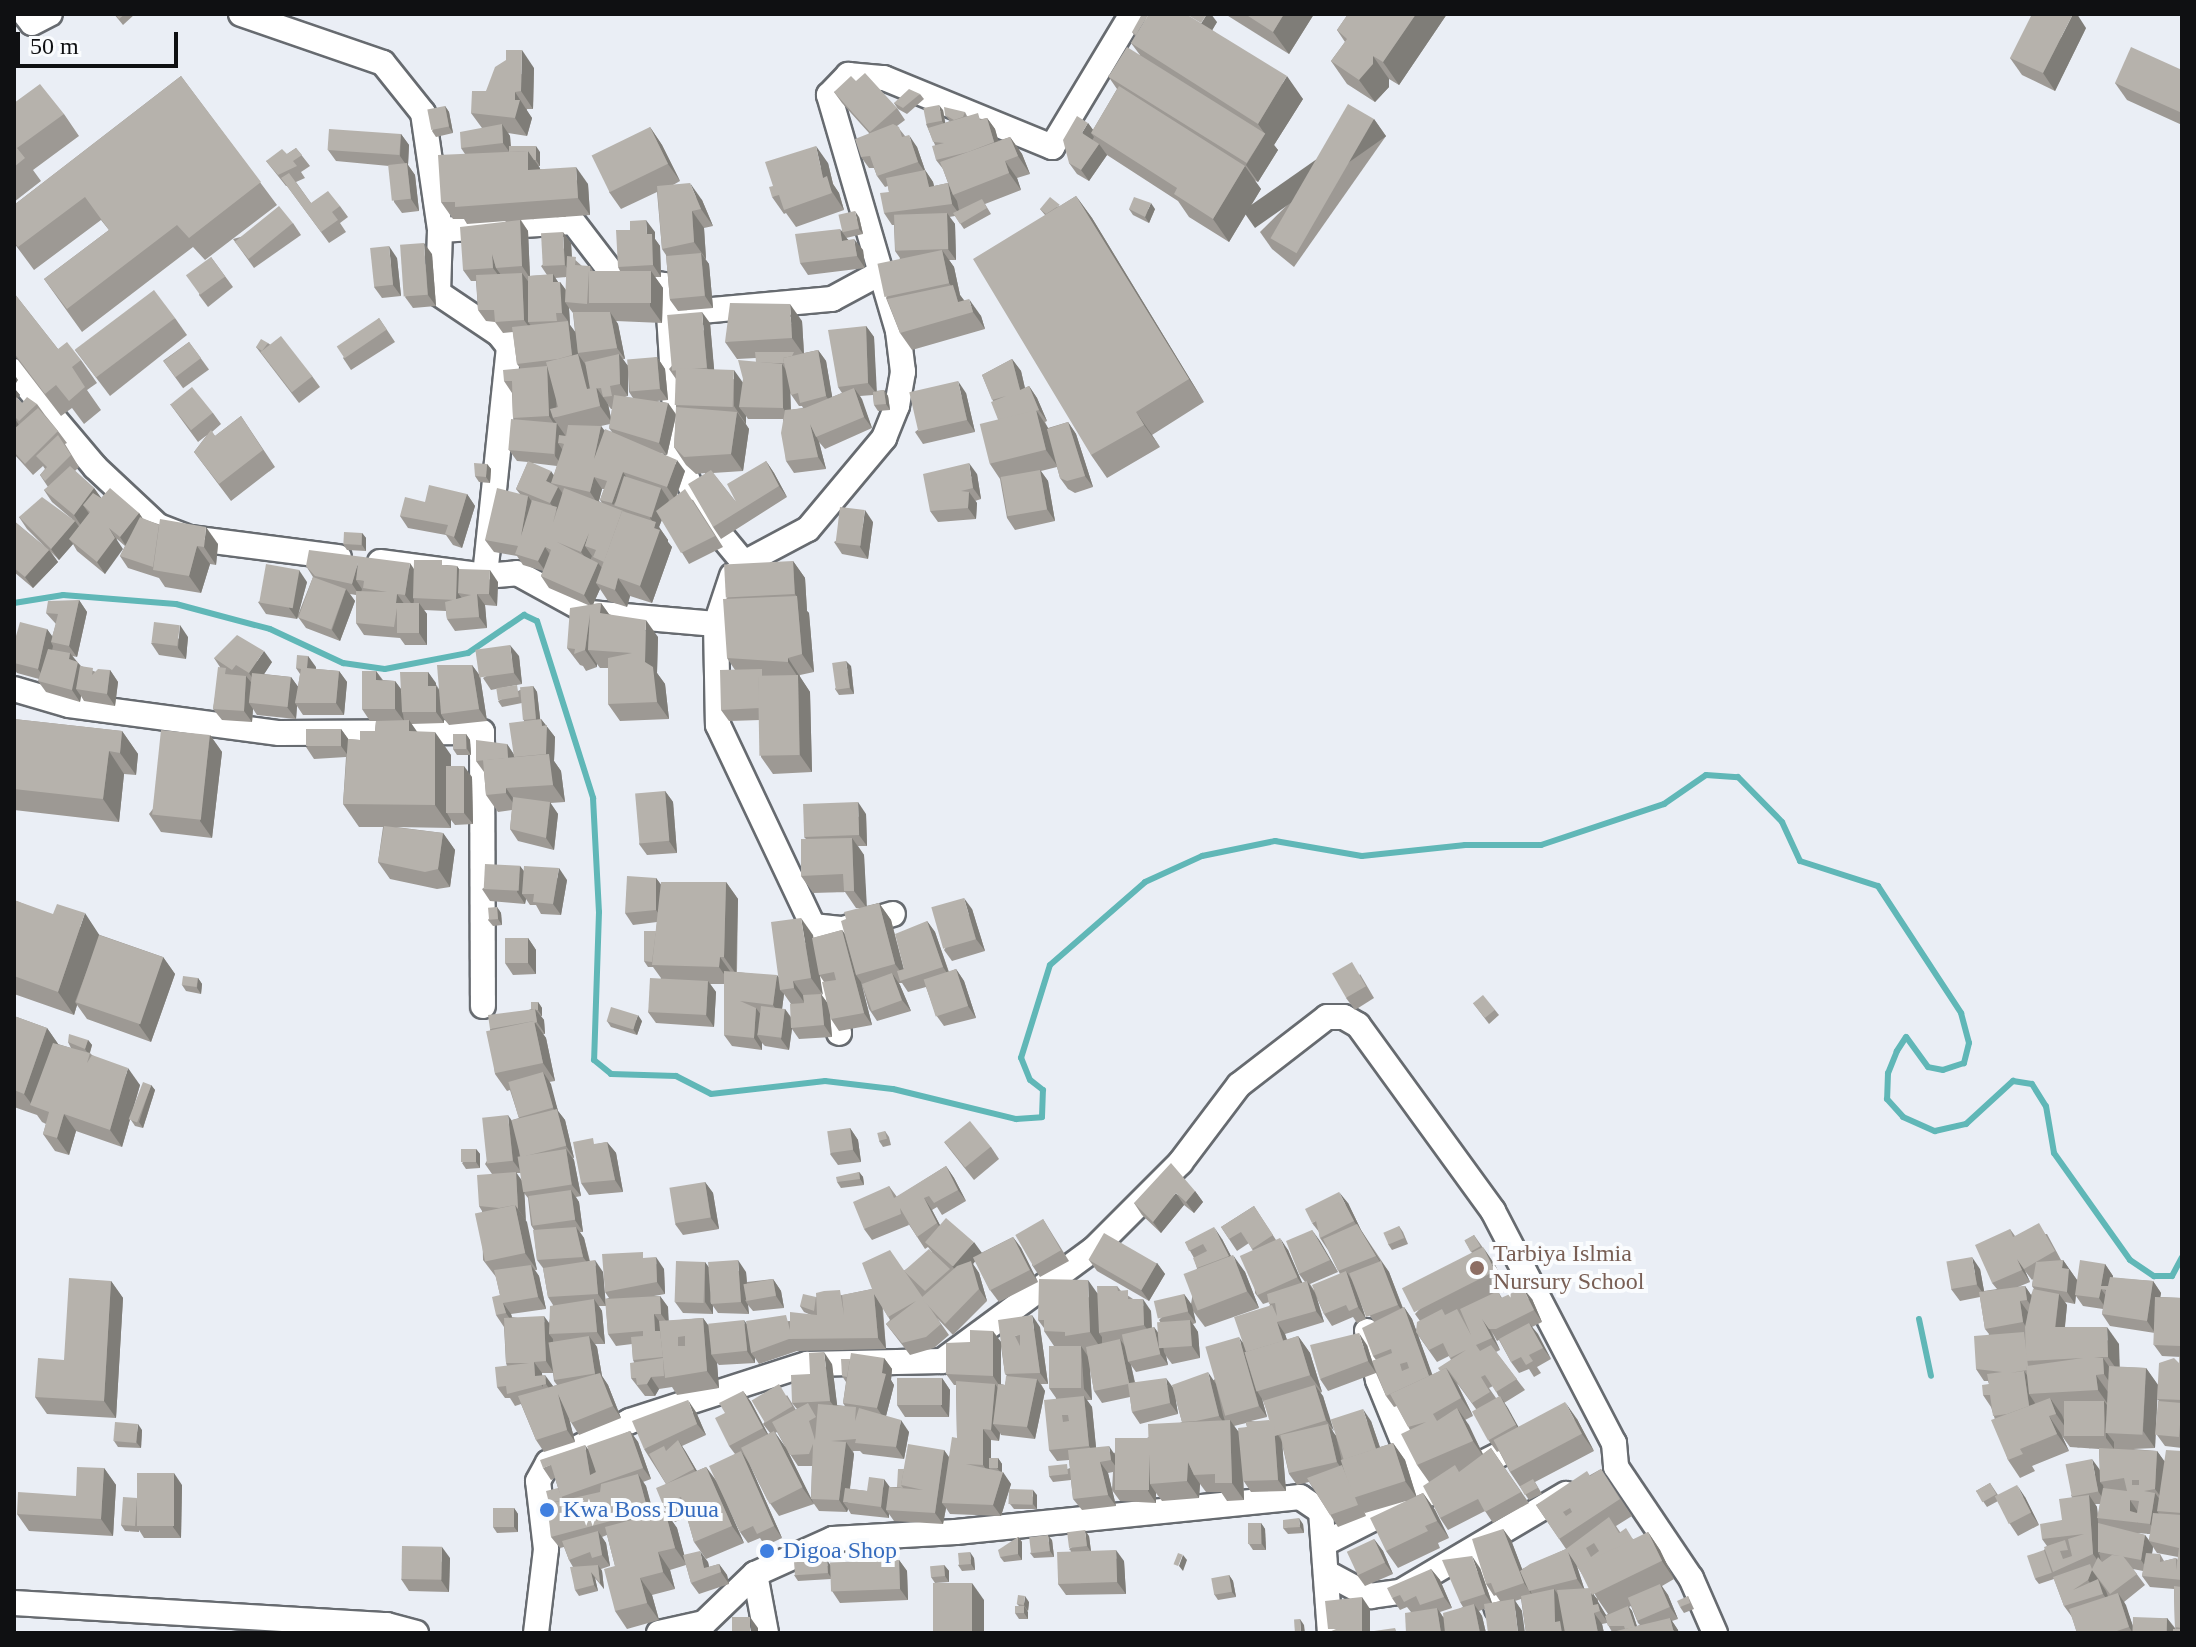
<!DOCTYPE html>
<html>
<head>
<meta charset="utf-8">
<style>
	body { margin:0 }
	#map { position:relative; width:2196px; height:1647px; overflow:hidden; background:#eaeef5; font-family:Georgia,serif }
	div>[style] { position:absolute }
	.stream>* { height:6px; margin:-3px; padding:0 3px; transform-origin:3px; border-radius:3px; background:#60b7b7 }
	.roads { filter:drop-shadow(2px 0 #676b70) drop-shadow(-2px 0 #676b70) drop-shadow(0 2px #676b70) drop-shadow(0 -2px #676b70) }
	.minor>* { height:24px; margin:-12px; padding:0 12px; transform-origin:12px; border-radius:12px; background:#fff }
	.wall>* { inset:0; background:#9d9994; transform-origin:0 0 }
	.shaded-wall>* { inset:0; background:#7f7d78; transform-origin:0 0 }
	.building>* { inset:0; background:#b6b2ac; transform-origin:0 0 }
	.dots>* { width:22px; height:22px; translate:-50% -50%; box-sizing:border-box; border:4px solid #fafcfe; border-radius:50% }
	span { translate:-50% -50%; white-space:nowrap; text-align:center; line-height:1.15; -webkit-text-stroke:8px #fafcfe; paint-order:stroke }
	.education-label { font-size:24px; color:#785e54 }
	.left { translate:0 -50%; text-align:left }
	.shop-label { font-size:24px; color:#366cbe }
	.frame { position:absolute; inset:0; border:16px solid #0f1012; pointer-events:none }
	.scale { position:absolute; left:16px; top:32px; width:162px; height:36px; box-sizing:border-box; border:4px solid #0f1012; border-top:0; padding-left:10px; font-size:24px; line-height:28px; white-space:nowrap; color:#0f1012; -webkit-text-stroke:6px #fafcfe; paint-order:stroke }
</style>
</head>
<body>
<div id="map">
	<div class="stream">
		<div style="left:14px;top:603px;width:50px;rotate:-9.3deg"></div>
		<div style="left:63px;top:595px;width:113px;rotate:4.6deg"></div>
		<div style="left:176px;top:604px;width:97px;rotate:14.9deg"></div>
		<div style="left:270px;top:629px;width:81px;rotate:25deg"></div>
		<div style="left:343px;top:663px;width:42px;rotate:8.1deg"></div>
		<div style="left:385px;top:669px;width:85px;rotate:-10.9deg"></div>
		<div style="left:468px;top:653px;width:68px;rotate:-34.2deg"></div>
		<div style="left:524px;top:615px;width:14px;rotate:25deg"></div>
		<div style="left:537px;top:621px;width:186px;rotate:72.4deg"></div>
		<div style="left:593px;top:798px;width:114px;rotate:87deg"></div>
		<div style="left:599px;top:912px;width:148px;rotate:91.9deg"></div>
		<div style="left:594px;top:1060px;width:22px;rotate:39deg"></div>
		<div style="left:611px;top:1074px;width:65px;rotate:1.8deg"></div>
		<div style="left:676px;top:1076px;width:39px;rotate:27deg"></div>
		<div style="left:711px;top:1094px;width:115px;rotate:-6.5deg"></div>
		<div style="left:825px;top:1081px;width:68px;rotate:6.7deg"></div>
		<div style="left:893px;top:1089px;width:127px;rotate:13.7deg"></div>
		<div style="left:1016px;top:1119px;width:26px;rotate:-4deg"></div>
		<div style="left:1042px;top:1117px;width:27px;rotate:-88deg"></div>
		<div style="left:1043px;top:1090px;width:16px;rotate:-142deg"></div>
		<div style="left:1030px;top:1080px;width:24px;rotate:-112deg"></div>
		<div style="left:1021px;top:1058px;width:97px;rotate:-72.7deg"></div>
		<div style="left:1050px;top:965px;width:126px;rotate:-41.1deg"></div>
		<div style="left:1145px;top:882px;width:63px;rotate:-24.5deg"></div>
		<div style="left:1202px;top:856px;width:75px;rotate:-11.6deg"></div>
		<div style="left:1275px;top:841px;width:88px;rotate:9.8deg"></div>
		<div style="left:1362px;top:856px;width:104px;rotate:-6.1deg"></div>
		<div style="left:1465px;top:845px;width:76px"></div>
		<div style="left:1541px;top:845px;width:130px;rotate:-18.4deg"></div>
		<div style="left:1664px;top:804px;width:51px;rotate:-34.6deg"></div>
		<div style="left:1706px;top:775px;width:32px;rotate:4deg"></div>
		<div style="left:1738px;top:777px;width:63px;rotate:45.6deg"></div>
		<div style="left:1782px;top:822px;width:43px;rotate:65.2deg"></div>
		<div style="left:1800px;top:861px;width:82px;rotate:17.8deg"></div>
		<div style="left:1878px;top:886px;width:152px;rotate:56.8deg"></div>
		<div style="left:1961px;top:1013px;width:31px;rotate:75deg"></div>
		<div style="left:1969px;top:1043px;width:21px;rotate:104deg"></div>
		<div style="left:1964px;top:1063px;width:22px;rotate:162deg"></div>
		<div style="left:1943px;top:1070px;width:15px;rotate:-169deg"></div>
		<div style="left:1928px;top:1067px;width:37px;rotate:-126deg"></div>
		<div style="left:1906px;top:1037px;width:17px;rotate:123deg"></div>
		<div style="left:1897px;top:1051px;width:24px;rotate:112deg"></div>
		<div style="left:1888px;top:1073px;width:26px;rotate:92deg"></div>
		<div style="left:1887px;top:1099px;width:24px;rotate:48deg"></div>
		<div style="left:1903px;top:1117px;width:35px;rotate:24deg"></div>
		<div style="left:1935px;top:1131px;width:32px;rotate:-13deg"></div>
		<div style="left:1966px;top:1124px;width:64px;rotate:-42.5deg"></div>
		<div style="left:2013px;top:1081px;width:19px;rotate:9deg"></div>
		<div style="left:2032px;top:1084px;width:26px;rotate:58deg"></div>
		<div style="left:2046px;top:1106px;width:48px;rotate:80.3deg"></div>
		<div style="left:2054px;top:1153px;width:131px;rotate:54.6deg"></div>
		<div style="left:2130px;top:1260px;width:29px;rotate:34deg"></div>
		<div style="left:2154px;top:1276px;width:18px"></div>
		<div style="left:2172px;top:1276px;width:21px;rotate:-62deg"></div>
		<div style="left:1919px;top:1319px;width:58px;rotate:78.1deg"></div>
	</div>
	<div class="roads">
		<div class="minor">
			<div style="left:25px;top:14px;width:11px;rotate:52deg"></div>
			<div style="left:32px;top:23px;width:20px;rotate:-27deg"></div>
			<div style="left:241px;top:14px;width:150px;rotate:19deg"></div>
			<div style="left:383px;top:63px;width:64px;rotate:51.3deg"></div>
			<div style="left:423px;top:113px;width:118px;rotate:81.7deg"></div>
			<div style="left:440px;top:230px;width:63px;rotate:91.8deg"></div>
			<div style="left:438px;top:293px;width:73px;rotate:33.9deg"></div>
			<div style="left:499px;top:334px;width:16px;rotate:52deg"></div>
			<div style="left:509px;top:347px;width:230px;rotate:96deg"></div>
			<div style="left:440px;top:230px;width:133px;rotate:-3.4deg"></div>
			<div style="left:573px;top:222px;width:69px;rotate:52.6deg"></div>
			<div style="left:615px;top:277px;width:50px;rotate:9.3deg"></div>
			<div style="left:664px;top:285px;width:29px;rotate:80deg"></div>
			<div style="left:669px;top:314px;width:164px;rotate:-5.3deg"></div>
			<div style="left:832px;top:299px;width:55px;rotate:-28.4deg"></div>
			<div style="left:669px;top:314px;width:142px;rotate:86.4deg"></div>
			<div style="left:678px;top:456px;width:58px;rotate:67.8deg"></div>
			<div style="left:700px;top:510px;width:69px;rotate:50.3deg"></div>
			<div style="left:744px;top:563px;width:72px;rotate:-28deg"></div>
			<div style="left:808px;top:529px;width:119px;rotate:-50.1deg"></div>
			<div style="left:884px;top:438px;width:35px;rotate:-68deg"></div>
			<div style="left:897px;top:406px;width:35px;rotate:-80deg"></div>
			<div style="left:903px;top:372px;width:41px;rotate:-97deg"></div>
			<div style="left:898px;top:331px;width:246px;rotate:-106.3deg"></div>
			<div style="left:829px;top:95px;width:28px;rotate:-46deg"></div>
			<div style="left:848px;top:75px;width:36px;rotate:5deg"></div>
			<div style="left:884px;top:78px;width:182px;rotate:22.3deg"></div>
			<div style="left:1052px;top:147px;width:155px;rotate:-59deg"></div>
			<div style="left:14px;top:371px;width:126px;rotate:49.8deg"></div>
			<div style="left:95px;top:467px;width:86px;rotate:43.1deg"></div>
			<div style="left:158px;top:526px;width:34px;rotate:21deg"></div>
			<div style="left:190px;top:538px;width:150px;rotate:7.3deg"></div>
			<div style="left:380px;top:562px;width:106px;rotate:7.6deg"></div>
			<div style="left:485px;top:576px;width:32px;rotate:-5deg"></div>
			<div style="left:517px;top:573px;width:83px;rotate:28.7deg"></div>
			<div style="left:590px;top:613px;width:126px;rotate:5deg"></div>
			<div style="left:716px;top:624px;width:51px;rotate:-71.6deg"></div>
			<div style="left:716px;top:624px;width:101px;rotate:88.9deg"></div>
			<div style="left:718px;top:725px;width:222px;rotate:64.7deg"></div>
			<div style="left:813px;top:926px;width:110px;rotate:76.3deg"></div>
			<div style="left:14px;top:689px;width:57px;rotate:16.2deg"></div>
			<div style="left:69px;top:705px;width:212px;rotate:7.6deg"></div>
			<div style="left:279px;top:733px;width:203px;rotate:-0.3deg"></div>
			<div style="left:482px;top:732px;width:274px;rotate:89.8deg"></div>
			<div style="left:813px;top:926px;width:30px;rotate:6deg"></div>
			<div style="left:843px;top:929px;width:52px;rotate:-16.7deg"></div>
			<div style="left:1367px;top:1331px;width:50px;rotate:77.3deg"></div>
			<div style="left:1378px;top:1380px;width:125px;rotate:67.9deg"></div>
			<div style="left:1325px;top:1543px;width:230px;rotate:-26.9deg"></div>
			<div style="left:1482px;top:1562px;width:49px;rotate:72.3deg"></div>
			<div style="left:755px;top:1574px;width:60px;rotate:79.4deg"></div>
			<div style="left:1329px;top:1574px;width:47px;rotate:28.2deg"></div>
			<div style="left:1370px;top:1596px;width:30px;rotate:-8deg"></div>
			<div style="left:1400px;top:1592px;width:193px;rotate:-30.6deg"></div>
			<div style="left:14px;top:1603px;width:374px;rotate:3.4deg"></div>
			<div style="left:387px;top:1625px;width:30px;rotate:15deg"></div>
			<div style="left:536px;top:1633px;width:85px;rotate:-83.2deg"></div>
			<div style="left:546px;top:1549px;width:68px;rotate:-96.7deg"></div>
			<div style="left:538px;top:1481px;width:21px;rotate:-61deg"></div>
			<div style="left:548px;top:1463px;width:92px;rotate:-27.1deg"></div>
			<div style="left:630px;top:1421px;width:186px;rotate:-17.9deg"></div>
			<div style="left:807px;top:1364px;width:135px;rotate:-1.3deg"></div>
			<div style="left:942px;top:1361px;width:189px;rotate:-36.4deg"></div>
			<div style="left:1094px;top:1249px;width:122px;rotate:-45deg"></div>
			<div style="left:1180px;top:1163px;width:98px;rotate:-52.9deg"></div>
			<div style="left:1239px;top:1085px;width:111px;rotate:-37.7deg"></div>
			<div style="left:1327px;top:1017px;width:17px"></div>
			<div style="left:1344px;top:1017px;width:16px;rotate:30deg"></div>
			<div style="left:1358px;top:1025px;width:230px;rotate:54deg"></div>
			<div style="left:1493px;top:1211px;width:262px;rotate:62.5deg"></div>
			<div style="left:1614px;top:1443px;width:24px;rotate:85deg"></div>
			<div style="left:1616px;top:1467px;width:134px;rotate:56deg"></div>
			<div style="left:1691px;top:1578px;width:60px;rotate:66.4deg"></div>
			<div style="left:659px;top:1633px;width:46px;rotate:-12.5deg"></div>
			<div style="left:704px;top:1623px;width:71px;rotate:-43.9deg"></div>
			<div style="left:755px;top:1574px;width:85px;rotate:-24.2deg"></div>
			<div style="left:833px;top:1539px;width:123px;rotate:-3.3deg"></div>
			<div style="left:956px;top:1532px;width:346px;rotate:-5.8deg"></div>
			<div style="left:1300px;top:1497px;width:25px;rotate:34deg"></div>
			<div style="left:1321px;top:1511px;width:122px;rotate:85.8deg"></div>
		</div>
	</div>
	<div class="wall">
		<div style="clip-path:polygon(114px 14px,135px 14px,123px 25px)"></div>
		<div style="clip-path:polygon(1225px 14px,1314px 14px,1289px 54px)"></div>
		<div style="clip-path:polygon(1348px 14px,1447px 14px,1399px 85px,1389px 79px,1389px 87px,1375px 102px,1347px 84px,1331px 61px,1345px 42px,1337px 30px)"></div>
		<div style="clip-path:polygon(1217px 22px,1212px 30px,1303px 99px,1274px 145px,1278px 150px,1258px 182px,1254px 180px,1261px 189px,1229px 242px,1189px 217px,1178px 201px,1107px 155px,1089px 181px,1077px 174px,1069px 163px,1088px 123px,1093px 130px,1117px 89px,1108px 76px,1140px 55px,1131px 43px,1135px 36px,1132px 32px)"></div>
		<div style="clip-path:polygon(2086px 28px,2055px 91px,2022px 75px,2010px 58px)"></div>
		<div style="clip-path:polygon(evenodd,534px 68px,533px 109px,527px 109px,527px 111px,532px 118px,527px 136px,508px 133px,510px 136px,511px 146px,540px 152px,540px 166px,538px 166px,540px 169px,588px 184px,590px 215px,521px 220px,528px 231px,530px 276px,547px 275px,541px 266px,571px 243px,572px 257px,582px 266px,590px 266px,593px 271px,620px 271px,618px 267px,655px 232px,655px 239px,660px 246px,661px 277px,655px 277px,663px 288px,662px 323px,616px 321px,618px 324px,625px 359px,623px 359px,627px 365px,657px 357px,665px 369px,668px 400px,657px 401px,668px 403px,676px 414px,676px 379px,669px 369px,710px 323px,714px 370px,742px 383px,756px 362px,756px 358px,737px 359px,725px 342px,802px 321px,804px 353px,818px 350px,826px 361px,832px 397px,842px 393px,838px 387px,866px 326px,874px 337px,876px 391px,884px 390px,888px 396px,890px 410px,878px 411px,874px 405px,873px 395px,860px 396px,872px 428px,825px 449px,819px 442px,826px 469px,794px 473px,786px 461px,783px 419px,748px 419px,746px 416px,746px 424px,749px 429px,743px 471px,713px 473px,736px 502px,766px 461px,774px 473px,787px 497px,721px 539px,713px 527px,705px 473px,696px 474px,686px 465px,674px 447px,676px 416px,667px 455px,660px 453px,685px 471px,677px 495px,693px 500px,723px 547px,689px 564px,662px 520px,659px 527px,668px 540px,668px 542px,672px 547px,652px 603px,630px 596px,627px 607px,608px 601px,600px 589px,593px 604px,601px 603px,609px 614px,658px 637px,657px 673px,665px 684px,669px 719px,620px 721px,608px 704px,608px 668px,600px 668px,597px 664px,597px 667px,586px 671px,583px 666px,580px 665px,567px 648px,588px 605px,549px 588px,541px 576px,543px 571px,523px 565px,517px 556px,494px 552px,485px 540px,520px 494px,516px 489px,528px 462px,517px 461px,509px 450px,515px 420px,513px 418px,512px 393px,504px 381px,520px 368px,517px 364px,513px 332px,503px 333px,495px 322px,486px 321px,478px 310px,476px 281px,471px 281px,463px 270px,506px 221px,467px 224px,464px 219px,453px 219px,441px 202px,465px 154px,461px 148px,482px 128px,471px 113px,486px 91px,534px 68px,566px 277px,566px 290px,560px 282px,558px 282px,555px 278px,566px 277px,534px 68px,569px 308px,573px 313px,575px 332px,570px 325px,569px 308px,534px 68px,628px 371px,629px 392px,633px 398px,625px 397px,628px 396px,628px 371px,534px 68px,790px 393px,799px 406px,802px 406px,803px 408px,791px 410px,790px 393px,534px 68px,605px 401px,611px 409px,612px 409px,611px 418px,608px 404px,605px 401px,534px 68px,610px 424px,609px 428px,612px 432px,604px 430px,601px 426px,610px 424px,534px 68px,532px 463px,557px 466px,554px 475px,532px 463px,534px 68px,602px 489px,604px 489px,600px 500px,602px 503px,599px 501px,602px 489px)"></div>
		<div style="clip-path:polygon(2182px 70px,2182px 125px,2127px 100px,2115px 83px)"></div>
		<div style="clip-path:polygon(181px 76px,277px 205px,205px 260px,193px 247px,82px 332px,44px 279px,109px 230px,101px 220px,34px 270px,14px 243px,14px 205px)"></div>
		<div style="clip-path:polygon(856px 81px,897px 108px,905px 120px,897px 126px,905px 136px,917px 147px,925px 170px,933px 182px,934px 186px,948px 183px,943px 169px,936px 160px,935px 145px,926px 124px,943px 110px,945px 123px,950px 121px,945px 115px,965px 112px,967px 116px,982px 119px,987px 118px,995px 129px,998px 141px,1010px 137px,1022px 154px,1030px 174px,1017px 178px,1021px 190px,985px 204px,991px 214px,964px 229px,955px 216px,949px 217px,955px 224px,956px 260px,949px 260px,954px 267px,960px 295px,964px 300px,981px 316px,985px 329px,912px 350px,900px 333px,886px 298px,900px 258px,895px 251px,894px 225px,892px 225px,884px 213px,889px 192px,888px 186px,885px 187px,877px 176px,874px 168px,869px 168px,861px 157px,869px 133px,842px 103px,834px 92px)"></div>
		<div style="clip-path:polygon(920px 94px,924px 99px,907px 114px,898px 109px,894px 103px)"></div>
		<div style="clip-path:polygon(14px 103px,64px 114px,79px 136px,33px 170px,41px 181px,14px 202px)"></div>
		<div style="clip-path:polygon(445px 106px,449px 112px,453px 133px,436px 137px,432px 131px)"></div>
		<div style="clip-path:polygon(1374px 119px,1386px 136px,1294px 267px,1272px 249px,1260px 232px)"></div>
		<div style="clip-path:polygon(650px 127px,662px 145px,680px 181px,673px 185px,702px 200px,713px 226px,704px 228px,706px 259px,705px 259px,709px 264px,713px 308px,678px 311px,670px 300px,666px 255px,662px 249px,657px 192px,621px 209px,609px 192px)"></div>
		<div style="clip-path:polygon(401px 134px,409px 145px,408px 165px,415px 175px,419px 211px,402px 213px,394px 202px,389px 166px,336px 161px,328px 150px)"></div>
		<div style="clip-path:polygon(296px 148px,310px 166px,301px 172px,305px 178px,296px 182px,311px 203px,340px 206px,348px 217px,340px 223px,346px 232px,329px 243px,287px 186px,286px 186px,266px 161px,287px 154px)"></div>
		<div style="clip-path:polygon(828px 163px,833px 184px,839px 193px,844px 210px,796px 227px,786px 213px,784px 214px,772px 197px)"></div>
		<div style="clip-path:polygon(1076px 196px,1092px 218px,1204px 402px,1152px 435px,1160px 447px,1107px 478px,1091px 455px,1045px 215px,1040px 209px,1060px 206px)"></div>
		<div style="clip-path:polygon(1129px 209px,1155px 209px,1149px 223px,1133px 215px)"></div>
		<div style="clip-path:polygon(859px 217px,863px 234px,846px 238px,863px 250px,865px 268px,808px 275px,800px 263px)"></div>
		<div style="clip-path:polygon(293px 223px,301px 235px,254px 268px,233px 239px)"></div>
		<div style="clip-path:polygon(432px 254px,436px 306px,413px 308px,405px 297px)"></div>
		<div style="clip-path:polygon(211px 257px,233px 287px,208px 307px,199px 295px)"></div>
		<div style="clip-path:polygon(397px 258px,401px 296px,382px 298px,374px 287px)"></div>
		<div style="clip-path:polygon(14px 293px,58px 349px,81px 360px,97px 383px,87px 390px,101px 410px,84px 424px,72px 408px,61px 416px,14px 355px)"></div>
		<div style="clip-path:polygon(175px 318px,187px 335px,110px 396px,75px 350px)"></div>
		<div style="clip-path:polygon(379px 318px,395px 342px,351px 370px,343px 358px)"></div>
		<div style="left:189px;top:342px;width:34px;height:32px;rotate:54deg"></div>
		<div style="clip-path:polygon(268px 343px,312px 376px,320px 387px,299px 403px,256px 347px)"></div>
		<div style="clip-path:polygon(1012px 359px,1021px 371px,1025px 388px,1029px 386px,1037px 398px,1047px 421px,1045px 422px,1048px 428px,1068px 422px,1076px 434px,1093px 487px,1075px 493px,1068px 489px,1060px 478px,1057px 467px,1041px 471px,1048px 481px,1055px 521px,1015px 530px,1007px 518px,1000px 479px,990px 464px,999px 422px,993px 401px,982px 375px)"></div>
		<div style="clip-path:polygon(14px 388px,20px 395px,17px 399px,22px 403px,37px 404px,45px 415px,58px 431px,67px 443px,65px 444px,79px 467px,75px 471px,94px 488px,101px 498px,139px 513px,143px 519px,218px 544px,216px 565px,210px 564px,201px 593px,165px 587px,159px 578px,128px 568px,120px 556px,125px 546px,117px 539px,105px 574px,77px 551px,73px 544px,59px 560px,51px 552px,58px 562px,33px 588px,14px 572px,14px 521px,45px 547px,27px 529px,19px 517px,72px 519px,52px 502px,44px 490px,48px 487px,40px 475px,45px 469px,43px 466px,33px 475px,14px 454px)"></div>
		<div style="clip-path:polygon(966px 393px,975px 432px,923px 444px,915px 432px)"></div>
		<div style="clip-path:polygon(170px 404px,213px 413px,221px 424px,212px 432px,215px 436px,241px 416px,275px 467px,231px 501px,194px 452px,207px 435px,198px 442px)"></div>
		<div style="clip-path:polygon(487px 464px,491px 469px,490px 483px,479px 482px,475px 476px)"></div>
		<div style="clip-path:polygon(977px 474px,981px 499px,975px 501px,977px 503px,976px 519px,938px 522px,930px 511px)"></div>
		<div style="clip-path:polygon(467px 494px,475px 506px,462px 548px,453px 545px,446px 535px,408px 528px,400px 516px,425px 502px)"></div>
		<div style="clip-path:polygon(873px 522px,868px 559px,842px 554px,834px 542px)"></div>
		<div style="clip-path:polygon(362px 533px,366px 538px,366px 551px,347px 550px,343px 544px)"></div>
		<div style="clip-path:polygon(793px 561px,805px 578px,807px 611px,809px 613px,814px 672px,800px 675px,800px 677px,810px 692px,812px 772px,773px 774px,761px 757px,760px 720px,729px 721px,721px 710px,735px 670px,727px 658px,727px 599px,726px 598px)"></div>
		<div style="clip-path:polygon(446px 565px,457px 566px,459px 570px,498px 582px,497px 606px,485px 605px,487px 628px,455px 631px,447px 619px,446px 611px,424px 610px,427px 614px,427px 645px,405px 645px,400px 638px,364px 635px,356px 623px,356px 595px,350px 594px,355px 601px,340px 641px,306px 628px,298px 617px,297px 619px,266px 614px,258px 602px,307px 582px,298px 615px,313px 577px,306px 566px,414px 569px)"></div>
		<div style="clip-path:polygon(79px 600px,87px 612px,77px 657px,72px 656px,81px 666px,96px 672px,110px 670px,118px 682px,115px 706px,84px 701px,81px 696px,80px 702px,46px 692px,38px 681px,39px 679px,17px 673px,14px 669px,14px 643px,47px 629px,52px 637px,56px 624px,46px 613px)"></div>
		<div style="clip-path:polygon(188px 637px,186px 659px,159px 655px,151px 643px)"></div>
		<div style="clip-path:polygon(308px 656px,316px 669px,339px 671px,347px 682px,344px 715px,303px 715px,297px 706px,296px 719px,257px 715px,253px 709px,252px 722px,222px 720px,213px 709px,220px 667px,214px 658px,272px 662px,264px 674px,291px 677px,298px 687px,300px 674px,296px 668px)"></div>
		<div style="clip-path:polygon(519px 656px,522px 684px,491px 690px,483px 678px)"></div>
		<div style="clip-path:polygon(472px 665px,480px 676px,487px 721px,449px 725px,444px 719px,444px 723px,411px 724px,416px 731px,451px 755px,451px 766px,472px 777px,473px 824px,455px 825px,451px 820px,451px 828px,396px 827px,443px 833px,455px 850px,450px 887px,437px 889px,390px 879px,378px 862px,383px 827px,359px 827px,343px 804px,346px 757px,314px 759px,306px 747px,341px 729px,348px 739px,360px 740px,375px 731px,376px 721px,370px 721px,362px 709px,376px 671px,383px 680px,395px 681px,401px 689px,428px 672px,439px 689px)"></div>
		<div style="clip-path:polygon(851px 666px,854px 694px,839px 695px,835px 689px)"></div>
		<div style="clip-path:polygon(533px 686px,537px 692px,540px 719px,541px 719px,555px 737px,554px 761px,561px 771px,565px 802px,550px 803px,558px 814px,554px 850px,518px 841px,510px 829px,512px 810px,498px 812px,486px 795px,484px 772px,476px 761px,507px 744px,514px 755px,524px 721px,522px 703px,502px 707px,498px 701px,520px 690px)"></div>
		<div style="clip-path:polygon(14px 719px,122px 731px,138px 754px,136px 775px,124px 774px,119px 822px,14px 810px)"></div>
		<div style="clip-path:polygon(466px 734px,470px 740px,471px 755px,457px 755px,453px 749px)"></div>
		<div style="clip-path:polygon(210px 735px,222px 752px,212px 838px,161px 832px,149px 814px)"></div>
		<div style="clip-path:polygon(665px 791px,673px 802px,677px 853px,647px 855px,639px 844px)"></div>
		<div style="clip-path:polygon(evenodd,866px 814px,867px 846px,858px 846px,864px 855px,866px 906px,879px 903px,891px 920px,904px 969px,927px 921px,935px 932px,949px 972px,956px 969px,964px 981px,976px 1018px,944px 1026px,936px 1015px,926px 987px,908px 992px,902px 983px,899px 983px,911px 1011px,877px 1021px,869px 1009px,861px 982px,872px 1025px,839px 1031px,831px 1019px,830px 1013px,832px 1037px,799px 1039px,792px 1029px,789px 1050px,765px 1046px,762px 1043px,762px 1050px,732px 1046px,724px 1035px,724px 984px,710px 984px,716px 992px,714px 1027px,656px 1023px,648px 1012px,661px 978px,653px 967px,648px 967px,644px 961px,656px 931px,657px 922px,633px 925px,625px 913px,656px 878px,661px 885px,726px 882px,738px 899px,737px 972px,779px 977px,813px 935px,813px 938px,842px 930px,845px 934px,846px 919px,860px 908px,856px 908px,845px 892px,813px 893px,801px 876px,806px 839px,804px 837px,866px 814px,820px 976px,824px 982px,827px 1003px,822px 996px,820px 976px,866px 814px,784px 994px,791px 1004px,791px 1017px,785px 1009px,782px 1009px,784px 994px)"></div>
		<div style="clip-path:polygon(520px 866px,524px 871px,567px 880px,561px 915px,541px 914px,536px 905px,530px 905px,526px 899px,525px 904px,490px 901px,482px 889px)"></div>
		<div style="clip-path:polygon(14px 900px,100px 935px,163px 957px,175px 974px,151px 1042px,87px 1019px,77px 1005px,74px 1015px,14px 994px)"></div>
		<div style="clip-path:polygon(497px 907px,501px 913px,502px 925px,493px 926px,488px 920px)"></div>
		<div style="clip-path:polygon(972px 909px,985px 951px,952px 961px,944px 950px)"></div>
		<div style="clip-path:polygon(528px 938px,536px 950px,536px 974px,513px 975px,505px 963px)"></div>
		<div style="clip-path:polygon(1360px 974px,1374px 998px,1355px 1010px,1346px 998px)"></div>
		<div style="clip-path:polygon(198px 978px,202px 984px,201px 994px,186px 991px,182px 985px)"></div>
		<div style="clip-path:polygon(evenodd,538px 1002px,542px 1008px,542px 1016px,541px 1016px,544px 1020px,545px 1034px,543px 1034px,546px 1038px,555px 1081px,549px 1082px,558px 1111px,565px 1120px,574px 1158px,573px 1158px,574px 1160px,581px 1196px,576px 1197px,579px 1202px,583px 1232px,580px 1232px,584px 1238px,590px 1261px,603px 1272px,605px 1299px,609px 1298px,605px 1292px,647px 1258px,664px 1269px,665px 1294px,654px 1296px,660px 1296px,668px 1307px,668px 1321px,703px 1318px,708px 1325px,747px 1324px,790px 1321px,811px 1315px,804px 1312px,800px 1306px,816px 1297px,843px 1295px,872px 1289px,905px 1270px,932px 1252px,928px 1247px,925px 1249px,908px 1223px,909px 1225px,872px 1240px,864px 1229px,889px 1186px,897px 1197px,946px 1166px,954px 1178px,966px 1201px,942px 1215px,937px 1207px,932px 1210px,940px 1225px,981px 1253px,1013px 1237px,1021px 1248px,1038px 1282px,999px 1302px,990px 1290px,975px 1260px,973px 1264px,979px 1273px,987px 1301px,953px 1335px,937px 1318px,949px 1335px,934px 1348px,910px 1355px,886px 1324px,890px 1320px,883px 1308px,886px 1349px,797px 1351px,759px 1364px,755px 1358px,755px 1363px,719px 1365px,717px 1363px,719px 1388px,677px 1395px,672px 1387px,659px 1389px,655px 1396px,645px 1396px,631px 1378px,634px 1362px,633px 1360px,632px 1344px,616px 1346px,608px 1334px,606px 1306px,599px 1306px,602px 1311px,605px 1344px,595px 1344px,597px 1347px,602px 1376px,608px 1385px,621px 1418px,579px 1435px,569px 1419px,575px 1442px,544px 1452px,536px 1440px,521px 1404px,515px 1406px,510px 1398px,505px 1398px,497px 1387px,507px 1366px,506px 1363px,504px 1327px,496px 1315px,500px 1295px,496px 1277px,483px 1260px,482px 1211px,479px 1206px,492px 1174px,485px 1164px,512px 1120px,519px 1118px,510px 1090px,507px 1091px,495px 1074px,490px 1029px,531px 1009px,538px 1002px,516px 1173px,521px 1173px,523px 1182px,516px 1173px,538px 1002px,524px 1193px,528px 1198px,531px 1225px,534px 1230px,537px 1260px,543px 1268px,548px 1297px,553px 1305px,549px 1323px,512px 1317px,511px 1314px,546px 1309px,539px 1276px,535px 1270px,537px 1270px,525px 1221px,524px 1193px,538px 1002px,542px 1373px,553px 1373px,554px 1381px,557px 1385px,553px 1386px,542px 1375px,542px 1373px)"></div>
		<div style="clip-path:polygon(1473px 1003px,1495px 1010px,1499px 1015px,1489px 1024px)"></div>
		<div style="clip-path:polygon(14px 1016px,47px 1028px,58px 1044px,71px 1048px,68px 1042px,88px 1040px,92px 1045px,90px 1053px,92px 1055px,140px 1085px,122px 1147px,76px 1131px,69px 1155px,55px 1151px,43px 1134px,46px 1124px,42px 1122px,37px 1115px,14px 1107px)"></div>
		<div style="clip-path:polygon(607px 1021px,642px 1021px,637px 1035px,611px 1027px)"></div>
		<div style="clip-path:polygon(151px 1085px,155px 1090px,143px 1128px,135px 1126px,131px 1120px)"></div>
		<div style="clip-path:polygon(850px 1128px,858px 1140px,861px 1162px,838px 1165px,830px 1154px)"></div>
		<div style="clip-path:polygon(885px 1131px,889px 1137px,891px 1145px,883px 1147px,879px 1141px)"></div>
		<div style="clip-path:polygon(607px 1142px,616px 1153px,623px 1192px,589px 1195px,581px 1183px,597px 1144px)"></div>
		<div style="clip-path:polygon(944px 1142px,991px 1147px,999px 1159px,974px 1180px)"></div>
		<div style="clip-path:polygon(476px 1149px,480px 1154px,480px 1168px,466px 1169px,462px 1163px)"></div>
		<div style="clip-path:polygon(859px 1172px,863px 1177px,864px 1185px,841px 1188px,837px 1182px)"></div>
		<div style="clip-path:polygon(705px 1182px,713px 1193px,719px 1229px,683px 1235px,675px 1224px)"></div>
		<div style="clip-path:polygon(1195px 1191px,1203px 1202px,1194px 1213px,1184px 1205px,1161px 1233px,1142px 1215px,1134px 1203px)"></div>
		<div style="clip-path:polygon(evenodd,1348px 1203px,1361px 1230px,1389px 1272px,1403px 1308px,1404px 1307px,1412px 1319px,1416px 1330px,1420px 1321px,1415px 1314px,1472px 1253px,1465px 1241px,1474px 1235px,1495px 1265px,1507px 1288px,1499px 1293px,1502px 1298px,1532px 1299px,1542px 1322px,1532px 1327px,1551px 1359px,1537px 1367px,1541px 1373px,1534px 1377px,1529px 1369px,1519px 1373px,1511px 1362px,1499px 1340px,1497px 1341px,1492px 1332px,1500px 1350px,1496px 1352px,1525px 1390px,1504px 1403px,1518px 1427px,1577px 1419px,1594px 1451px,1535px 1482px,1542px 1494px,1529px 1500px,1510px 1472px,1499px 1451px,1497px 1452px,1489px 1441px,1476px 1409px,1457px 1383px,1473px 1416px,1465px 1420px,1483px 1454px,1491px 1448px,1529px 1503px,1493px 1523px,1485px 1511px,1448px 1530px,1440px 1518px,1429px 1482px,1417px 1465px,1410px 1430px,1397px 1406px,1394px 1407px,1386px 1396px,1376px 1373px,1328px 1391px,1320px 1379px,1367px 1345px,1372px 1361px,1376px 1360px,1373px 1356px,1374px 1322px,1370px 1316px,1356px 1287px,1366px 1319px,1357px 1323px,1353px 1317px,1332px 1326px,1324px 1314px,1317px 1298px,1324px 1322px,1285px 1334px,1287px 1340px,1298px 1336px,1310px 1353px,1322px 1392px,1320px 1393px,1323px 1396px,1333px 1432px,1335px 1435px,1371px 1421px,1380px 1447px,1393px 1443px,1405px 1460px,1416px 1496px,1423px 1493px,1435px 1510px,1449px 1538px,1438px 1543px,1440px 1548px,1398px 1568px,1386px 1551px,1406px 1501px,1365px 1513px,1364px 1511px,1366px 1516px,1338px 1527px,1309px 1482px,1297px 1485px,1289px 1474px,1282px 1444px,1286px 1491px,1251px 1492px,1243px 1480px,1244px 1500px,1227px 1501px,1221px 1492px,1206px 1492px,1200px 1484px,1199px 1498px,1162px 1501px,1156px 1493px,1156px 1503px,1120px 1501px,1112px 1490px,1113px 1472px,1108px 1473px,1116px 1506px,1082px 1510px,1073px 1499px,1071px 1480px,1053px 1482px,1049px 1476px,1070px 1468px,1069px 1460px,1057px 1461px,1049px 1450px,1056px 1398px,1049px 1388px,1054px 1346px,1044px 1331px,1044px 1328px,1038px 1320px,1098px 1293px,1117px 1286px,1121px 1291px,1151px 1311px,1152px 1328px,1154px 1327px,1160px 1335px,1163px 1326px,1159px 1320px,1184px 1294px,1191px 1304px,1197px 1268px,1194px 1258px,1185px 1242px,1222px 1239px,1231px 1256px,1245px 1272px,1259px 1308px,1205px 1327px,1193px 1311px,1196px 1323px,1193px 1324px,1198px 1332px,1200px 1358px,1172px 1364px,1166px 1356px,1168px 1365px,1136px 1372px,1131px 1365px,1135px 1382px,1173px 1387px,1214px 1380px,1270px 1305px,1269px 1302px,1263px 1304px,1255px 1293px,1253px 1251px,1249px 1243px,1237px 1251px,1221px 1227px,1254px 1206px,1276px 1240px,1288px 1250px,1302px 1283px,1305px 1282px,1299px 1274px,1312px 1230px,1338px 1272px,1310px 1284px,1314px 1290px,1340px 1274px,1328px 1250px,1320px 1238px,1319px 1232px,1312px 1223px,1348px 1203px,1418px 1335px,1437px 1362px,1449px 1356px,1451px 1360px,1440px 1371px,1432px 1375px,1418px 1335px,1348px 1203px,1090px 1368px,1094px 1391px,1102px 1403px,1130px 1397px,1132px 1412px,1140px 1424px,1178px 1414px,1175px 1396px,1182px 1422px,1114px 1453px,1096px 1448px,1092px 1407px,1087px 1400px,1092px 1400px,1090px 1368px,1348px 1203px,1493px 1386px,1499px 1397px,1496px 1398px,1489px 1388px,1493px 1386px,1348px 1203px,1262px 1399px,1263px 1401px,1273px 1424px,1251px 1421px,1267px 1417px,1262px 1399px,1348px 1203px,1246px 1423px,1247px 1427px,1238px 1431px,1234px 1426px,1246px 1423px)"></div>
		<div style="clip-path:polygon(1043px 1219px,1069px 1261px,1040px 1277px,1032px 1265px)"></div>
		<div style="clip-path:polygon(1399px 1226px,1403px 1232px,1408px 1244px,1392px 1250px,1388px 1244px)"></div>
		<div style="clip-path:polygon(evenodd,2010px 1229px,2015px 1236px,2047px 1234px,2061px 1260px,2063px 1260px,2077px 1280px,2105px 1264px,2113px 1276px,2112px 1278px,2153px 1281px,2161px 1293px,2160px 1297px,2182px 1298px,2182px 1448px,2165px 1446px,2157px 1435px,2159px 1401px,2157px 1399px,2155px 1448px,2133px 1449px,2157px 1451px,2164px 1461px,2182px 1451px,2182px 1633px,2077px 1633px,2072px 1617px,2064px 1606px,2054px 1579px,2039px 1584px,2035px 1579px,2044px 1550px,2047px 1546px,2042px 1539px,2062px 1520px,2072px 1497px,2071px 1495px,2100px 1471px,2099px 1449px,2070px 1447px,2062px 1436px,2069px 1451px,2032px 1466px,2035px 1471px,2020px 1478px,2008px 1460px,1991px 1407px,1983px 1395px,1989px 1384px,1988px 1381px,1984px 1381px,1976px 1369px,1989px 1334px,1985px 1329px,1980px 1297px,1960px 1301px,1951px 1289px,1980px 1269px,1984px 1291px,1997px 1289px,1992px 1283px,2010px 1229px,2025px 1271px,2032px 1280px,2033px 1279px,2032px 1286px,2034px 1289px,2031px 1295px,2025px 1286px,2018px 1287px,2030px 1282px,2025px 1271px,2010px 1229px,2076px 1296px,2083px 1306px,2103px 1309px,2102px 1314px,2110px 1326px,2155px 1333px,2154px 1345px,2162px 1356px,2181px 1357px,2179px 1363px,2158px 1385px,2146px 1368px,2119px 1367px,2119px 1344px,2065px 1327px,2067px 1305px,2065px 1302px,2075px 1304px,2076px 1296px,2010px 1229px,2095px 1504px,2100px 1504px,2098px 1517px,2097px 1507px,2095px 1504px,2010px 1229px,2137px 1533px,2150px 1534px,2149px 1540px,2145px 1535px,2137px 1533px,2010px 1229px,2153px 1547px,2157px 1553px,2178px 1557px,2178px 1560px,2176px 1558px,2164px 1561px,2160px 1554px,2152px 1554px,2153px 1547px,2010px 1229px,2133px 1569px,2143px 1571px,2142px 1576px,2150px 1587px,2174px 1589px,2175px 1627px,2176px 1629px,2167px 1618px,2133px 1626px,2124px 1602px,2145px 1585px,2133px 1569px)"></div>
		<div style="clip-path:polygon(1089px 1260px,1157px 1263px,1165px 1274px,1149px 1301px,1097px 1271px)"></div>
		<div style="clip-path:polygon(705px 1262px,708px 1267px,746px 1272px,747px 1282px,773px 1279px,781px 1291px,784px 1308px,753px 1311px,748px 1305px,749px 1314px,718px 1313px,713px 1306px,713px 1314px,683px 1313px,675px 1302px)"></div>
		<div style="clip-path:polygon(111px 1281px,123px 1298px,116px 1418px,47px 1414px,35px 1397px,64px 1360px)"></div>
		<div style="clip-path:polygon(evenodd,1040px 1327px,1048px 1384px,1041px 1384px,1045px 1391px,1035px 1439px,1001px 1435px,1000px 1433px,999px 1441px,991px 1440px,991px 1458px,998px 1458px,1002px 1464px,1002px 1472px,1011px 1484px,1001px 1516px,950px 1514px,946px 1508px,943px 1524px,894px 1521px,889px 1514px,889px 1518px,851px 1514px,848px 1509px,847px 1512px,819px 1511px,812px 1501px,814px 1504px,779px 1516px,767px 1499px,749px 1463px,782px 1538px,765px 1546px,760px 1538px,748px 1543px,740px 1532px,726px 1502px,744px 1543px,706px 1559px,694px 1542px,687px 1517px,675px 1522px,663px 1505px,666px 1484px,644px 1449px,696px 1412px,706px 1435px,682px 1446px,697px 1471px,706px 1467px,716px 1480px,735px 1454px,729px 1446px,725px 1413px,743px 1391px,751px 1402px,768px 1434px,770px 1433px,763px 1424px,787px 1395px,796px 1410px,797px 1409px,792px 1403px,810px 1374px,832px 1364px,837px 1405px,845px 1406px,843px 1403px,846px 1382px,842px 1376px,850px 1359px,884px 1358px,892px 1369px,891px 1380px,894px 1385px,886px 1416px,909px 1432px,904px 1459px,863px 1454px,860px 1451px,853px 1451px,854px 1454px,850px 1489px,867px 1491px,890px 1487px,897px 1487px,904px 1469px,944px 1450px,949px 1457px,957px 1438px,956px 1385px,954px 1385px,946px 1374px,1001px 1341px,1040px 1327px,1001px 1346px,1005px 1374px,1007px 1376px,1005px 1385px,1001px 1384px,1001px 1346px,1040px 1327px,777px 1432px,786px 1448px,775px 1433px,777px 1432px,1040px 1327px,788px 1451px,798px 1466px,812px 1466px,811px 1499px,788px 1451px)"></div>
		<div style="clip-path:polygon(942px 1378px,950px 1390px,949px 1417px,905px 1417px,897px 1405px)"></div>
		<div style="clip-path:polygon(142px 1430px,141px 1448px,118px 1447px,114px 1441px)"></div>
		<div style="clip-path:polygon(630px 1431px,638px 1442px,651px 1479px,643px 1482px,646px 1486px,653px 1514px,665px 1511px,677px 1528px,684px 1555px,708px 1562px,709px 1567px,719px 1564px,727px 1575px,729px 1584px,699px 1594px,691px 1583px,686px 1565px,670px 1570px,675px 1589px,652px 1595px,659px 1620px,627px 1629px,615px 1611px,615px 1566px,607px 1535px,602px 1537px,606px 1543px,610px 1566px,601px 1569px,602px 1571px,604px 1589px,595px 1578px,598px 1591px,579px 1596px,575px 1590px,573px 1567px,569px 1560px,564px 1547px,560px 1548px,551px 1537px,549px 1503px,558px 1488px,555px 1478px,551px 1480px,543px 1468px)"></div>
		<div style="clip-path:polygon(104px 1468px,116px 1485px,113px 1536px,29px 1531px,17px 1514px,76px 1496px)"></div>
		<div style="clip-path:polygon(evenodd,1601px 1469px,1632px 1516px,1616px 1526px,1620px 1532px,1635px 1540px,1648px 1532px,1660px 1550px,1674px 1579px,1662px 1586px,1668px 1595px,1678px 1619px,1672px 1621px,1678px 1630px,1612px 1632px,1607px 1623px,1602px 1624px,1604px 1633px,1526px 1633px,1521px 1599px,1515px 1601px,1522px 1611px,1484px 1609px,1479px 1611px,1482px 1616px,1486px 1633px,1406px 1633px,1411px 1612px,1407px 1607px,1400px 1610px,1392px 1598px,1431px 1569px,1440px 1580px,1452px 1608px,1440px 1612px,1443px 1617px,1463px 1607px,1460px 1602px,1480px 1568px,1492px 1603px,1500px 1601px,1496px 1595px,1494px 1596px,1486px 1584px,1503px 1529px,1511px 1540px,1522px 1569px,1566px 1549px,1536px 1505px,1601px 1469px,1577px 1566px,1599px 1601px,1608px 1614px,1606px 1615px,1598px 1604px,1598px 1599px,1584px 1588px,1577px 1566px,1601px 1469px,1631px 1606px,1638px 1623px,1640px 1625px,1637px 1626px,1632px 1611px,1629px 1607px,1631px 1606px)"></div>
		<div style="clip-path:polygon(1990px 1483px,1998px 1495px,2025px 1497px,2039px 1525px,2018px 1536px,2010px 1524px,1998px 1501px,1987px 1507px,1976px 1491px)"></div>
		<div style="clip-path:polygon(182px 1485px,181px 1538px,144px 1538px,139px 1530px,139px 1532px,125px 1531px,121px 1525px,137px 1498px)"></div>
		<div style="clip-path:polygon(1037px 1495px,1037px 1509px,1014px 1509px,1010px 1504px)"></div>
		<div style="clip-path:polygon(514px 1508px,518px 1514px,518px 1532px,497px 1533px,493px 1527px)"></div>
		<div style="clip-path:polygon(1261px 1523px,1265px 1529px,1266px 1550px,1253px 1550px,1249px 1544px)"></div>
		<div style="clip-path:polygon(1303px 1524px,1304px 1533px,1288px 1534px,1283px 1528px)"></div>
		<div style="clip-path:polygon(1089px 1536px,1091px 1551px,1124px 1561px,1126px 1594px,1066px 1595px,1058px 1584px,1071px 1551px,1069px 1549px)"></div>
		<div style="clip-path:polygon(1018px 1537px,1022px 1542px,1022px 1560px,1004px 1562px,1000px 1557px)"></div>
		<div style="clip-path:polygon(1374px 1539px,1383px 1551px,1393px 1574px,1365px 1586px,1357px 1575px)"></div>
		<div style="clip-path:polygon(1052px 1540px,1054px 1557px,1034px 1558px,1030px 1553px)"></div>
		<div style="clip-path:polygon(450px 1558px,449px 1592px,409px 1591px,401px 1579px)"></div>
		<div style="clip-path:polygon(974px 1558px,975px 1570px,962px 1571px,958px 1565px)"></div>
		<div style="clip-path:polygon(899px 1560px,907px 1571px,908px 1600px,840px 1603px,832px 1591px,831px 1579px,798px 1581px,794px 1575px,831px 1565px)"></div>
		<div style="clip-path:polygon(944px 1565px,949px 1571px,949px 1582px,935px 1583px,931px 1577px)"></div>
		<div style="clip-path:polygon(1229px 1575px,1233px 1581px,1236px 1597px,1218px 1600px,1214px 1594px)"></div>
		<div style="clip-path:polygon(1688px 1596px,1694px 1609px,1684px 1613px,1680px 1607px)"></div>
		<div style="clip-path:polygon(1029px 1602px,1028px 1611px,1027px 1610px,1028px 1619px,1019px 1619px,1015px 1613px,1019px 1606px,1017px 1604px)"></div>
	</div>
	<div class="shaded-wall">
		<div style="clip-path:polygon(1207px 14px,1211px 14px,1217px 22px,1207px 39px,1199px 27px)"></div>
		<div style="clip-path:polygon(1284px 14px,1314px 14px,1289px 54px,1273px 32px)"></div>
		<div style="clip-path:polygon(1416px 14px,1447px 14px,1399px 85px,1383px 62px)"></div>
		<div style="clip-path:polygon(2073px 14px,2077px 14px,2086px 28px,2055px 91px,2043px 73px)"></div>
		<div style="clip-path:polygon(522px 50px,534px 68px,533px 109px,521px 91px)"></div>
		<div style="clip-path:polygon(1373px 56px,1389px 79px,1389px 87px,1375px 102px,1359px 80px)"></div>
		<div style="clip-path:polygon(1287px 76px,1303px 99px,1274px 145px,1278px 150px,1258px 182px,1246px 165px,1265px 134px,1258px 124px)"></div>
		<div style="clip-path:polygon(515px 92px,532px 118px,527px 136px,515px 118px)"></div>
		<div style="clip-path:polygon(939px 105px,943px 110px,946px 127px,942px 121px)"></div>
		<div style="clip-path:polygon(445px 106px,449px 112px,453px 133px,449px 127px)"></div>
		<div style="clip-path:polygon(987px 118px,995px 129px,1003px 156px,995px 145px)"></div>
		<div style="left:1374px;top:119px;width:21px;height:160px;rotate:55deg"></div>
		<div style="clip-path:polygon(1088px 123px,1096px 134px,1091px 133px,1094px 137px,1090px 144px,1082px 133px)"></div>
		<div style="clip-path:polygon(502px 124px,510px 136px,511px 154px,503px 143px)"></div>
		<div style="clip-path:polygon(650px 127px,662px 145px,680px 181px,668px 164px)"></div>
		<div style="clip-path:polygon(401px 134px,409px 145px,408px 165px,415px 175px,419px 211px,411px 199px,407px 166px,400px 156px)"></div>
		<div style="clip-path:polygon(909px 135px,917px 147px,926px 173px,925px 170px,933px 182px,937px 199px,929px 187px,926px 174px,918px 162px)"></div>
		<div style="clip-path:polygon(1010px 137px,1022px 154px,1030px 174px,1018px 156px)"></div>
		<div style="clip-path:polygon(1099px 144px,1107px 155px,1089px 181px,1081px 170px)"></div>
		<div style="clip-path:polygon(536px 146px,540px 152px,540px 166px,536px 160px)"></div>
		<div style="clip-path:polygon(816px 146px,828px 163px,833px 184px,839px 193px,844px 210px,823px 178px)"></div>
		<div style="clip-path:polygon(528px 151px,540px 168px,540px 187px,528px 170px)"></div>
		<div style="clip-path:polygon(1005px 161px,1017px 178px,1021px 190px,1009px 173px)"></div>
		<div style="clip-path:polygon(1245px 166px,1261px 189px,1229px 242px,1213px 219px)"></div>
		<div style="clip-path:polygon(576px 167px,588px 184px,590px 215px,578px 198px)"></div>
		<div style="clip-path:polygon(690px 183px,702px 200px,713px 226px,701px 209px)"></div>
		<div style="clip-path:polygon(948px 183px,953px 195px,957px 201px,960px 215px,952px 204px)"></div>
		<div style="clip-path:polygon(1076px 196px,1092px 218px,1204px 402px,1189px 379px)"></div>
		<div style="clip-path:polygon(1151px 203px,1155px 209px,1149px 223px,1145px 217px)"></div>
		<div style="clip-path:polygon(692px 211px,704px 228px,706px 259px,694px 242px)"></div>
		<div style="clip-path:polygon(855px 211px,859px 217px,863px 234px,859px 229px)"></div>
		<div style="clip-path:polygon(947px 213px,955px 224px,956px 260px,948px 249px)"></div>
		<div style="clip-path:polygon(520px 220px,528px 231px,530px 278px,522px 266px)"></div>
		<div style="clip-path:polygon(646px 220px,655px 232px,655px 239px,660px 246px,661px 277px,653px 265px,647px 234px)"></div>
		<div style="clip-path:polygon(840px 229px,848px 240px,842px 241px)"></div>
		<div style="clip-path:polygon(563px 232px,571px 243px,573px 277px,565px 265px)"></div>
		<div style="clip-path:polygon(854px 239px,863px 250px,865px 268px,857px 256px)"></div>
		<div style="clip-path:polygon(424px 243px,432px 254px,436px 306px,428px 295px)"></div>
		<div style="clip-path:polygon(389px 246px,397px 258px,401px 296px,393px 285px)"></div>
		<div style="clip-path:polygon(942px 250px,954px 267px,960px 295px,965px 302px,958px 302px,955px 291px,949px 283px)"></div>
		<div style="clip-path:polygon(701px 253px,709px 264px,713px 308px,705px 296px)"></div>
		<div style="clip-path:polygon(492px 254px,496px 268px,501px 275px,501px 279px,493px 268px)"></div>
		<div style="clip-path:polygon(651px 271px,663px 288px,662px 323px,650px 306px)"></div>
		<div style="clip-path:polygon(522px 273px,530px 284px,528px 322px,532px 327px,532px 331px,524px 320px)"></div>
		<div style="clip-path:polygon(553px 274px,560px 285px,560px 282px,568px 293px,565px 302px,569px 308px,570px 325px,576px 333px,578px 354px,590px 371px,595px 390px,587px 389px,572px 357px,568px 321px,562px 313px,553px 282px)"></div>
		<div style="clip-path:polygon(969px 299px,981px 316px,985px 329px,973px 312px)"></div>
		<div style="clip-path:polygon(790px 304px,802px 321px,804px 355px,792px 338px)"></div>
		<div style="clip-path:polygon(610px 312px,618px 324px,625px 359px,617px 348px)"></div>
		<div style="clip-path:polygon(702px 312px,710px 323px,715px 379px,707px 368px)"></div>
		<div style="clip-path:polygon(866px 326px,874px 337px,877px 394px,868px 383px)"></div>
		<div style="clip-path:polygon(818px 350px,826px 361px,834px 407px,826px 396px)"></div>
		<div style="clip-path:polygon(619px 354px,628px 366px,628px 396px,620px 384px)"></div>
		<div style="clip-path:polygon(657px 357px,665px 369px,668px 400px,660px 389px)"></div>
		<div style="clip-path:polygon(1012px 359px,1021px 371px,1028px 402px,1020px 390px)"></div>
		<div style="clip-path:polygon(782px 364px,790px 376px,791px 419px,783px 408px)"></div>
		<div style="clip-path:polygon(547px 366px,555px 378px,557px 417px,553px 418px,565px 435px,564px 444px,558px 443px,564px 452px,563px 467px,555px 456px,556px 427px,549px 416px)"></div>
		<div style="clip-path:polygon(734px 370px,746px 387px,739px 407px,746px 416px,746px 424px,734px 406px)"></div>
		<div style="clip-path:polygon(14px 374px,18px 380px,14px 386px)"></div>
		<div style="clip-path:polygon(958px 381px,966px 393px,975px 432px,967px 420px)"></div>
		<div style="clip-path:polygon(1029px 386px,1037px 398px,1047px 421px,1039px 410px)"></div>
		<div style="clip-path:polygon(596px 387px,608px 404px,612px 423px,600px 406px)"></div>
		<div style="clip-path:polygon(14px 388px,20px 395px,14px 403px)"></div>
		<div style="clip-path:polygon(854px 388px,862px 399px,872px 428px,864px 417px)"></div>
		<div style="clip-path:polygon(884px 390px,888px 396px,890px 410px,886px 404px)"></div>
		<div style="clip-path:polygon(668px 403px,676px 415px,667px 455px,659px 443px)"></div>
		<div style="clip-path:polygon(1036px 410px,1048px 428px,1058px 467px,1046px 450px)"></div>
		<div style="clip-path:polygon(737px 412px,749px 429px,743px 471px,731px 454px)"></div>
		<div style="clip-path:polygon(1136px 412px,1152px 435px,1160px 447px,1144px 425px)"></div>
		<div style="clip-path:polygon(14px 417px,20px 427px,14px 435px)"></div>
		<div style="clip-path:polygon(1068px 422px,1076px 434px,1093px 487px,1085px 476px)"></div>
		<div style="clip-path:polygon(810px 424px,819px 442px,826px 469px,818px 457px)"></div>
		<div style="clip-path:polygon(601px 426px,609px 437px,594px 459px)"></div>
		<div style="clip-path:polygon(677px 460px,685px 471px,675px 499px,667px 487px)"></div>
		<div style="clip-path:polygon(766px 461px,774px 473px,787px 497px,779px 486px)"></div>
		<div style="clip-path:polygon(969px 463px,977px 474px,981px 499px,973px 488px)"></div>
		<div style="clip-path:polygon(487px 464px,491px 469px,490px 483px,486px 477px)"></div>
		<div style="clip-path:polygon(1040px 470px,1048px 481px,1055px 521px,1047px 509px)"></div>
		<div style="clip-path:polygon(551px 471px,559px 483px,551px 483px,546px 481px)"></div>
		<div style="clip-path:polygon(623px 472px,631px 484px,613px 505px,612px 503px)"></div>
		<div style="clip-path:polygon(594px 477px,602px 489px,598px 504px,590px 492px)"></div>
		<div style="clip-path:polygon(558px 487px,566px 498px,556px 511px,550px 503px)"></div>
		<div style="clip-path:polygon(94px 488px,102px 499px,83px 505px,90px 515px,82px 527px,74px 515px)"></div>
		<div style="clip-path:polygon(661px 488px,669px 500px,659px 527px,668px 540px,668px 542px,672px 547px,652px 603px,640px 586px,655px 525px,650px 518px)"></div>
		<div style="clip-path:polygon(969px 492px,977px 503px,976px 519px,968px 508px)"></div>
		<div style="clip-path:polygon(467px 494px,475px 506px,462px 548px,454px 537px)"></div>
		<div style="clip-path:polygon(528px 496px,536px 508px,521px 536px)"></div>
		<div style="clip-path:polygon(865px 510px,873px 522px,868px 559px,860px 547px)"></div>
		<div style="clip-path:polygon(139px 513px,147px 525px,128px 549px,120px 537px)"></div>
		<div style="clip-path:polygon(75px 521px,83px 532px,69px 539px,73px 544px,59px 560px,51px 549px)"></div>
		<div style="clip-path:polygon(206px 527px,218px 544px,216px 565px,204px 547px)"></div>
		<div style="clip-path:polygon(109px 528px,123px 549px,105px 574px,97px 562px)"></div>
		<div style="clip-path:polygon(362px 533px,366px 538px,366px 551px,362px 545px)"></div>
		<div style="clip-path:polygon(589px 533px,585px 546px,592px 556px,589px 563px,581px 552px)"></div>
		<div style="clip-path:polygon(548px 541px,551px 550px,545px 547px,553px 559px,546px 572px,538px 561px)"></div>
		<div style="clip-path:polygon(197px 546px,210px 564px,201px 593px,189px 576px)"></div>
		<div style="clip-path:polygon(49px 550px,58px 562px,33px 588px,25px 577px)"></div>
		<div style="clip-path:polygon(793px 561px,805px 578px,807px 611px,809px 613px,814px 672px,802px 654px,797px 597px,795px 594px)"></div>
		<div style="clip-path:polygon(358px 563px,364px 581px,356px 580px,362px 589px,360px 596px,352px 584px)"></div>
		<div style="clip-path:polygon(410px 563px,418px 575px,413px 598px,414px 600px,413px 606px,405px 595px)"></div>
		<div style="clip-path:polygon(598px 563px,607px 574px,596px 583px,600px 589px,592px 607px,584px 595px)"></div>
		<div style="clip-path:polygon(457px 566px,465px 577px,458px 593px,464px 601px,456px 600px)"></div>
		<div style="clip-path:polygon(299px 570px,307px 582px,297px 619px,289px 608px)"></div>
		<div style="clip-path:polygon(490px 570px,498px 582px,497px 606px,489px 594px)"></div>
		<div style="clip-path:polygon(618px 578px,630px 596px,627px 607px,615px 590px)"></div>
		<div style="clip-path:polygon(346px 589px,355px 601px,340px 641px,332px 630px)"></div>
		<div style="clip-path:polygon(397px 594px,405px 605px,396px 603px)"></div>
		<div style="clip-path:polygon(477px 594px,485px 605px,487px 628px,479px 617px)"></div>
		<div style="clip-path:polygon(79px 600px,87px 612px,77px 657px,69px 646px)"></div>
		<div style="clip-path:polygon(419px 603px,427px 614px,427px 645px,419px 633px)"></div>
		<div style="clip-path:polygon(601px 603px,613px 620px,600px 613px)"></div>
		<div style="clip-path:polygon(590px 614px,588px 650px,597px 664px,597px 667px,585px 650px)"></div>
		<div style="clip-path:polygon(646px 620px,658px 637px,657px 673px,665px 684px,669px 719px,657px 702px,645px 662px)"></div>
		<div style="clip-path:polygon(180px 625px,188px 637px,186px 659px,178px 648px)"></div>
		<div style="clip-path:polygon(47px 629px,55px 640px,51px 642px,53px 646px,46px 681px,38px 669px)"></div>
		<div style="clip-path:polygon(510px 645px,519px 656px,522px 684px,514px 673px)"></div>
		<div style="clip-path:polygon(264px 651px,272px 662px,257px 685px,249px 673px)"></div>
		<div style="clip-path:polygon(70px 653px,86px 673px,76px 689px,81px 696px,80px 702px,72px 690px,69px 659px)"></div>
		<div style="clip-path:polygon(308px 656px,316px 667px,315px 680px,307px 668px)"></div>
		<div style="clip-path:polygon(788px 658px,810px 692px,812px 772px,800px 755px,798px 677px,788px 662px)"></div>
		<div style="clip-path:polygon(846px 661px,851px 666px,854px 694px,850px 688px)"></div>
		<div style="clip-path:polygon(472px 665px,480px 676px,487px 721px,479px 709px)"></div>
		<div style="clip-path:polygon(110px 670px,118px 682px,115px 706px,107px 694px)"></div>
		<div style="clip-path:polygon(339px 671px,347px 682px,344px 715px,336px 703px)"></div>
		<div style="clip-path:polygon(376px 671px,384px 683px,376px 680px)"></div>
		<div style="clip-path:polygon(428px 672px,436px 683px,436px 697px,428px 686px)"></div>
		<div style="clip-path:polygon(246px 676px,255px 687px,249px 703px,253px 709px,252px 722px,244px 711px)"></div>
		<div style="clip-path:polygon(291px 677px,299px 688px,295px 703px,297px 706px,296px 719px,287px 707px)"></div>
		<div style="clip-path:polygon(395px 681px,403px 692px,402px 712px,403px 714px,404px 721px,395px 709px)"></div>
		<div style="clip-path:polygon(436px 686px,444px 697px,441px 714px,444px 719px,444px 723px,436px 712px)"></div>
		<div style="clip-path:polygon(533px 686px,537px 692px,541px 726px,536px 720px)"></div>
		<div style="clip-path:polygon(541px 719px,555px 737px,554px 761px,561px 771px,565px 802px,553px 785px,546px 754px)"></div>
		<div style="clip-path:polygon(409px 720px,425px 743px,409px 731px)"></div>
		<div style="clip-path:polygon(341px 729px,349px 740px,349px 757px,341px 746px)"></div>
		<div style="clip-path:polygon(122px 731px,138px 754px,136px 775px,120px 753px)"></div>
		<div style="clip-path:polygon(435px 732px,451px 755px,451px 813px,447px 813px,451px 820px,451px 828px,435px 805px)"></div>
		<div style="clip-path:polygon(466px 734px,470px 740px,471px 755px,467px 749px)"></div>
		<div style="clip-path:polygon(210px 735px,222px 752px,212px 838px,200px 821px)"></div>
		<div style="clip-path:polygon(507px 744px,515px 756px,516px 770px,508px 758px)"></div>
		<div style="clip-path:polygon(109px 751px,124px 774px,119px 822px,103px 799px)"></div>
		<div style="clip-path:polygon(464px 766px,472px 777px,473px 824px,464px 813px)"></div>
		<div style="clip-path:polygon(506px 788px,518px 805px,518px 810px,506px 793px)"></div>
		<div style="clip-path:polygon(665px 791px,673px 802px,677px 853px,669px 841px)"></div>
		<div style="clip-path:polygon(550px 802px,558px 814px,554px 850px,546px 838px)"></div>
		<div style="clip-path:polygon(858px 802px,866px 814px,867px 846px,859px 835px)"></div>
		<div style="clip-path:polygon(443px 833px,455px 850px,450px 887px,438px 869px)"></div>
		<div style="clip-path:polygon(852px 838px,864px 855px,867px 908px,854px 891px)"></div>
		<div style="clip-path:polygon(520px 866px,528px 877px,522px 894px,526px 899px,525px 904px,517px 892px)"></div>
		<div style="clip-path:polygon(559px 868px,567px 880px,561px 915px,553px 904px)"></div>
		<div style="clip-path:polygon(656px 878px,665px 890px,664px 921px,656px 910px)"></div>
		<div style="clip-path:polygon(726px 882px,738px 899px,736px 974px,724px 957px)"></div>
		<div style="clip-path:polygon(964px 898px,972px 909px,985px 951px,976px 939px)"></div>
		<div style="clip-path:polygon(879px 903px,891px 920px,906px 979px,895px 964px)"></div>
		<div style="clip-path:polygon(497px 907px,501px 913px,502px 925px,498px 919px)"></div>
		<div style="clip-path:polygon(85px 913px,100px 936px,75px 1002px,77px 1005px,74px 1015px,58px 992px)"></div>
		<div style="clip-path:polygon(801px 918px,813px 935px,823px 995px,811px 978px)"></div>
		<div style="clip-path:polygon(927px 921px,935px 932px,951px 979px,943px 967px)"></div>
		<div style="clip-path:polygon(842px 930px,850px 941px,856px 975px,861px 982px,872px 1025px,864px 1013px)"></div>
		<div style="clip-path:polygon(528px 938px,536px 950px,536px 974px,528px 963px)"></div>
		<div style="clip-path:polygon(163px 957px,175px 974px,151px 1042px,139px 1025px)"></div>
		<div style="clip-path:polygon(720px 957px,732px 974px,731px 984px,719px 967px)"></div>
		<div style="clip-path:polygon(956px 969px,964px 981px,976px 1018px,968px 1006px)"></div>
		<div style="clip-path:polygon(892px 973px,900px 985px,911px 1011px,902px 1000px)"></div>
		<div style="clip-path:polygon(777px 975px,785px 986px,780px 990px,784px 994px,781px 1017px,773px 1005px)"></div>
		<div style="clip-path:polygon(198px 978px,202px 984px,201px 994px,197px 988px)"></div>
		<div style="clip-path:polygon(708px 981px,716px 992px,714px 1027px,706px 1015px)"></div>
		<div style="clip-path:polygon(793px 981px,805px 998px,806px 1005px,794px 988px)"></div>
		<div style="clip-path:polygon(821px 994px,829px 1005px,832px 1037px,824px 1025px)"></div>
		<div style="clip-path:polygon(538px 1002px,542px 1008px,542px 1016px,538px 1010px)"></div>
		<div style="clip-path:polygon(756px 1008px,764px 1019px,757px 1035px,762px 1043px,762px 1050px,754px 1038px)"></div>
		<div style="clip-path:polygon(535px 1009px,544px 1020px,545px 1034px,537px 1022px)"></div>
		<div style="clip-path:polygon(785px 1009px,793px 1021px,789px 1050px,781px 1039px)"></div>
		<div style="clip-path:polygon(638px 1015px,642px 1021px,637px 1035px,633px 1029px)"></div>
		<div style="clip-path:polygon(534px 1021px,546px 1038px,555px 1081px,543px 1063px)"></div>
		<div style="clip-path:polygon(47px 1028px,63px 1051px,33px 1106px,24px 1094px)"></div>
		<div style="clip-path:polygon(88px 1040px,92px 1045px,89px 1055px,85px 1049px)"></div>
		<div style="clip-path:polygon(128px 1068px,140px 1085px,122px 1147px,110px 1130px)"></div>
		<div style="clip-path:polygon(543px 1072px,551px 1084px,558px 1111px,565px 1120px,574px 1158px,566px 1146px,559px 1117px,553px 1108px)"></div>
		<div style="clip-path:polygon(151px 1085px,155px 1090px,143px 1128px,139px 1122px)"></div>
		<div style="clip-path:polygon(64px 1114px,76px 1131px,69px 1155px,57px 1138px)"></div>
		<div style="clip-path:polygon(508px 1115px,516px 1127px,522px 1173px,513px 1161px)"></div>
		<div style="clip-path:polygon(850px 1128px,858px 1140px,861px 1162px,853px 1150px)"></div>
		<div style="clip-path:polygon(607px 1142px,616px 1153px,623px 1192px,615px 1180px)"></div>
		<div style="clip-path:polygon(476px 1149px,480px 1154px,480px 1168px,476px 1162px)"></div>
		<div style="clip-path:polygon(566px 1149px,574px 1160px,581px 1196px,572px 1185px)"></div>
		<div style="clip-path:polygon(946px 1166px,954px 1178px,966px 1201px,958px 1190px)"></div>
		<div style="clip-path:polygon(516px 1172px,524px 1184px,526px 1221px,518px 1209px)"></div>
		<div style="clip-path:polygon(859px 1172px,863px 1177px,864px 1185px,860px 1179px)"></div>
		<div style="clip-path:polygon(705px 1182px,713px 1193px,719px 1229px,711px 1218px)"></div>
		<div style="clip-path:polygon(571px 1190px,579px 1202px,583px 1232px,575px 1220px)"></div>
		<div style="clip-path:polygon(1195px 1191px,1203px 1202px,1194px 1213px,1186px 1202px)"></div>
		<div style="clip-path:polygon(1339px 1192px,1348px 1203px,1361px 1230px,1382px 1264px,1381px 1261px,1389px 1272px,1406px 1317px,1398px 1305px,1382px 1265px,1354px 1221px)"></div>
		<div style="clip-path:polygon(1176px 1193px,1184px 1205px,1161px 1233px,1153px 1222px)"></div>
		<div style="clip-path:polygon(924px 1198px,932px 1210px,945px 1235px,937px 1223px)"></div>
		<div style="clip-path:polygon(515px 1205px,527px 1222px,537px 1270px,525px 1253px)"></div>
		<div style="clip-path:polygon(2039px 1223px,2063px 1263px,2063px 1260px,2077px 1280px,2075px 1304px,2067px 1292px,2062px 1268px,2063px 1263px)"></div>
		<div style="clip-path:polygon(576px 1227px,584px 1238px,591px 1268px,583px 1257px)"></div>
		<div style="clip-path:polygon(1214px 1227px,1222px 1239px,1238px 1270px,1229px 1258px)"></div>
		<div style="clip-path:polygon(1312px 1230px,1320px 1241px,1338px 1272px,1330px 1260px)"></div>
		<div style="clip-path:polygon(1013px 1237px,1021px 1248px,1038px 1282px,1030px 1270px)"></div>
		<div style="clip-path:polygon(1280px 1238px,1288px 1250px,1305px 1289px,1297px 1277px)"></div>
		<div style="clip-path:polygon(974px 1242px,982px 1253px,973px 1264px,979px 1273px,987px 1301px,979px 1289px,961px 1277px,952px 1266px)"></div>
		<div style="clip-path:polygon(1483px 1247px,1495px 1265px,1507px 1288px,1495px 1271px)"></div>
		<div style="clip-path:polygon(1233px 1255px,1245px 1272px,1259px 1308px,1247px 1291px)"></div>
		<div style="clip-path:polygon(656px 1257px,664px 1269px,665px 1294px,657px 1282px)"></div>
		<div style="clip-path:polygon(1972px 1257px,1980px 1269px,1985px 1296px,1977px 1285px)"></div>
		<div style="clip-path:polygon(2017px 1259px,2025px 1271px,2030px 1282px,2022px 1270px)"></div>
		<div style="clip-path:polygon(595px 1260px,603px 1272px,606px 1306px,598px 1294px)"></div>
		<div style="clip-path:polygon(738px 1260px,746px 1272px,748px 1299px,745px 1300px,748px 1305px,749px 1314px,741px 1302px)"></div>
		<div style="clip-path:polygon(705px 1262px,713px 1273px,710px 1302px,713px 1306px,713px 1314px,705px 1302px)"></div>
		<div style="clip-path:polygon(1157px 1263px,1165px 1274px,1149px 1301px,1141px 1290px)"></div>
		<div style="clip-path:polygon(2105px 1264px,2113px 1276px,2110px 1295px,2101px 1286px)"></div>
		<div style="clip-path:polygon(531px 1265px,539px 1276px,546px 1309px,538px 1297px)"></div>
		<div style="clip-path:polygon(1346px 1271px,1354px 1283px,1366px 1319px,1358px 1307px)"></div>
		<div style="clip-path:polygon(773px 1279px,781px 1291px,784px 1308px,776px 1296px)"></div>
		<div style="clip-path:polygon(1088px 1280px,1100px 1297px,1099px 1333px,1102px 1337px,1102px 1350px,1090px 1332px)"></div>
		<div style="clip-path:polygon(111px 1281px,123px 1298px,116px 1418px,104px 1401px)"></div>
		<div style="clip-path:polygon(1307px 1281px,1315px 1293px,1324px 1322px,1316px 1311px)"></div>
		<div style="clip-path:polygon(2153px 1281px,2161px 1293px,2155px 1333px,2147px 1321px)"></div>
		<div style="clip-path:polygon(2025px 1286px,2033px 1298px,2035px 1311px,2027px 1300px)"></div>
		<div style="clip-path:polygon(1523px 1288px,1532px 1299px,1542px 1322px,1534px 1310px)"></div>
		<div style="clip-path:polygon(2101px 1289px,2109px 1300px,2107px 1310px,2099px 1298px)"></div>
		<div style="clip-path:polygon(874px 1294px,882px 1306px,886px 1349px,878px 1338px)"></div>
		<div style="clip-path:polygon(1184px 1294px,1192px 1305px,1196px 1323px,1188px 1312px)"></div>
		<div style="clip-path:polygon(2059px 1294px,2067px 1305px,2063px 1344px,2055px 1332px)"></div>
		<div style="clip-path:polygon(660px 1296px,668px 1307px,669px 1325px,661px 1314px)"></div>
		<div style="clip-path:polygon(594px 1299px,602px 1311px,605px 1344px,597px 1332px)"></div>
		<div style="clip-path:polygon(1143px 1299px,1151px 1311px,1152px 1336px,1144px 1325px)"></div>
		<div style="clip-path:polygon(2020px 1301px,2028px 1312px,2026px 1327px,2023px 1322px)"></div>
		<div style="clip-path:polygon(503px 1303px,511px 1314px,514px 1325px,506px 1313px)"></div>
		<div style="clip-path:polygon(1404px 1307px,1412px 1319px,1438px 1390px,1430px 1379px)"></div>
		<div style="clip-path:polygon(654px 1314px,662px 1325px,662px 1331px,655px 1331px)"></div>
		<div style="clip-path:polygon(1032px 1315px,1040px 1327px,1048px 1384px,1040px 1373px)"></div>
		<div style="clip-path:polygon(544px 1316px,552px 1327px,549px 1334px,553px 1339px,554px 1373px,546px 1361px)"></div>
		<div style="clip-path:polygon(703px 1318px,715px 1335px,711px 1354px,717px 1363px,719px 1388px,707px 1371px)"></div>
		<div style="clip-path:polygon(1482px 1319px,1490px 1330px,1500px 1350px,1492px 1338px)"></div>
		<div style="clip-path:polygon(744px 1320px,752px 1331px,751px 1353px,755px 1358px,755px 1363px,747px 1351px)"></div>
		<div style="clip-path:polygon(1190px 1320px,1198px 1332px,1200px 1358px,1192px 1346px)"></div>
		<div style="clip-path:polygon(1277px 1322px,1285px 1334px,1292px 1355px,1284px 1343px)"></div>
		<div style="clip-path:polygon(1529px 1323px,1538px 1334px,1551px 1359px,1543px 1348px)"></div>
		<div style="clip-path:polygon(1154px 1327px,1162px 1339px,1164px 1352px,1166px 1356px,1168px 1365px,1160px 1354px)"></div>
		<div style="clip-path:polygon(2107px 1327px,2119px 1344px,2120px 1374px,2108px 1357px)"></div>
		<div style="clip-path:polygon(993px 1331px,1001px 1342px,1001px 1388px,993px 1376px)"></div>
		<div style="clip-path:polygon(1359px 1333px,1367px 1345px,1376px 1373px,1368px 1361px)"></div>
		<div style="clip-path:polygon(589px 1336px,597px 1347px,602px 1376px,608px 1385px,621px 1418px,613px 1406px,595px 1374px)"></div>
		<div style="clip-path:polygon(1298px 1336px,1310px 1353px,1322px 1392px,1310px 1375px)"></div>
		<div style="clip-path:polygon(1239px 1337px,1247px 1349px,1257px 1391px,1262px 1399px,1267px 1417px,1259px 1406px)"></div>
		<div style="clip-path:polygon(1120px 1339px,1128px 1351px,1128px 1361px,1131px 1365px,1137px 1394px,1129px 1383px)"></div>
		<div style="clip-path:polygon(1081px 1346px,1089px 1358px,1092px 1400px,1084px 1389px)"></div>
		<div style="clip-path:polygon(824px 1352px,832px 1364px,838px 1412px,830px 1401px)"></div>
		<div style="clip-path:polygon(884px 1358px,892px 1369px,891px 1380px,894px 1385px,885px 1420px,877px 1408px)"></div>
		<div style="clip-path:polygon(2103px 1358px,2115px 1375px,2116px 1392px,2104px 1374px)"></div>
		<div style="clip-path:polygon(534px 1362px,542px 1373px,543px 1387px,535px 1376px)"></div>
		<div style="clip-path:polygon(1446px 1368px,1458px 1386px,1473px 1416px,1461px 1398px)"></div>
		<div style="clip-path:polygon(2146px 1368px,2158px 1385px,2155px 1448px,2143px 1431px)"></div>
		<div style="clip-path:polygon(2024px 1371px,2032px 1382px,2029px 1394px,2035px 1403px,2030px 1411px)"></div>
		<div style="clip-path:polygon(1208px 1372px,1216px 1384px,1223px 1415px,1227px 1427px,1219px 1416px)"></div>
		<div style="clip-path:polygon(545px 1375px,553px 1386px,554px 1396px,546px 1384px)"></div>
		<div style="clip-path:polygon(2096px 1375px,2108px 1392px,2110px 1407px,2098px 1390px)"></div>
		<div style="clip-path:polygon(651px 1377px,659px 1389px,655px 1396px,647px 1384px)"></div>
		<div style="clip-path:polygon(942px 1378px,950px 1390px,949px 1417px,941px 1406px)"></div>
		<div style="clip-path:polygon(1166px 1378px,1174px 1389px,1178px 1414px,1170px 1403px)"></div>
		<div style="clip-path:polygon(1037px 1379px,1045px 1391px,1035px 1439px,1027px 1427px)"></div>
		<div style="clip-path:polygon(995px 1384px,1003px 1395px,993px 1424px,1000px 1433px,999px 1441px,991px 1430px)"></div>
		<div style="clip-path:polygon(1315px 1385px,1323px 1396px,1334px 1431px,1326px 1420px)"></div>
		<div style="clip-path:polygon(743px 1391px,751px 1402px,771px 1440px,763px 1428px)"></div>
		<div style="clip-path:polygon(558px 1394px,566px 1406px,575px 1442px,567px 1430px)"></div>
		<div style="clip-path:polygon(1084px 1396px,1092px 1407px,1097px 1457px,1089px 1446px)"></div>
		<div style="clip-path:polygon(1500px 1396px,1508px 1408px,1524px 1437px,1516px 1425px)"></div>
		<div style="clip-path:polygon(2050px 1398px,2062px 1415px,2068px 1431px,2056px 1414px)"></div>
		<div style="clip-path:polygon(688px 1400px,696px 1412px,706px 1435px,697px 1424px)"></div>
		<div style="clip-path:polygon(2104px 1401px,2112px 1412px,2107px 1433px,2114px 1442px,2114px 1449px,2106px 1438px)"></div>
		<div style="clip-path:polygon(1565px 1402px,1577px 1419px,1594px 1451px,1582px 1434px)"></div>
		<div style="clip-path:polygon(1457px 1408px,1469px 1425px,1485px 1459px,1473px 1441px)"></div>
		<div style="clip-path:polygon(1363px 1409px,1371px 1421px,1384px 1460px,1376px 1449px)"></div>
		<div style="clip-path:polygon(2049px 1416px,2061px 1434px,2069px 1451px,2057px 1434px)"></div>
		<div style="clip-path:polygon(901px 1420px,909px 1432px,904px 1459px,896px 1447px)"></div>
		<div style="clip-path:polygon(1230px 1420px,1242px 1437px,1244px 1500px,1232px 1483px)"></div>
		<div style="clip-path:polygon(138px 1424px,142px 1430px,141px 1448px,136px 1442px)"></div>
		<div style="clip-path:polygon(1328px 1424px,1336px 1436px,1345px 1474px,1337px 1462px)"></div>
		<div style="clip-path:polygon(1274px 1425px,1278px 1435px,1282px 1441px,1286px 1491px,1278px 1480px)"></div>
		<div style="clip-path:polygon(983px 1429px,991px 1440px,991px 1468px,989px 1468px,991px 1471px,991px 1476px,983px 1465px)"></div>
		<div style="clip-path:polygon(630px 1431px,638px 1442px,651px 1479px,643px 1468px)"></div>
		<div style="clip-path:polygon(774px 1431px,786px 1448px,814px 1504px,802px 1487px)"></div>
		<div style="clip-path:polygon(1149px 1437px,1150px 1484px,1156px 1493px,1156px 1503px,1148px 1491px)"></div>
		<div style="clip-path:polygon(678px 1440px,686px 1452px,702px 1480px,694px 1469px)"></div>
		<div style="clip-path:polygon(846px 1442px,854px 1454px,848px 1503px,843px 1502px,848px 1509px,847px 1512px,839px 1500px)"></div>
		<div style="clip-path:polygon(1393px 1443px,1405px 1460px,1417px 1498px,1405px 1481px)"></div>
		<div style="clip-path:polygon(585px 1445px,593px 1456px,598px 1484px,590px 1475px)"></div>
		<div style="clip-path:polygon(1109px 1446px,1117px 1458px,1119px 1471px,1111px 1460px)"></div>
		<div style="clip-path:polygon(944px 1450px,952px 1462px,942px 1503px,946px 1508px,943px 1524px,935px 1513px)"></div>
		<div style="clip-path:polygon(741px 1451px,749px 1463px,782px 1538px,774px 1526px)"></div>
		<div style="clip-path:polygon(2157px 1451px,2165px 1462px,2163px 1500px,2155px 1489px)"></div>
		<div style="clip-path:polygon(998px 1458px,1002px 1464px,1002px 1474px,997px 1468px)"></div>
		<div style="clip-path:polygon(2092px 1459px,2100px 1470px,2100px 1482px,2103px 1485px,2106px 1503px,2098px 1491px)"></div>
		<div style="clip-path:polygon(1100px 1462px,1108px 1473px,1116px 1506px,1108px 1495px)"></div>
		<div style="clip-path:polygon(1188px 1462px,1194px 1475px,1200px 1484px,1199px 1498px,1187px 1481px)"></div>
		<div style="clip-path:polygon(706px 1467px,718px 1484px,744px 1543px,732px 1526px)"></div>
		<div style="clip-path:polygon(104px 1468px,116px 1485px,113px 1536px,101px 1519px)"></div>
		<div style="clip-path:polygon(1003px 1472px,1011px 1484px,1001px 1516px,993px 1505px)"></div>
		<div style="clip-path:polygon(174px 1473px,182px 1485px,181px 1538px,173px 1527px)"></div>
		<div style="clip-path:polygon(638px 1474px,646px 1486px,656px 1522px,648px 1511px)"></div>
		<div style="clip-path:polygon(884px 1479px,892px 1490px,886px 1510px,889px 1514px,889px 1518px,881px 1507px)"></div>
		<div style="clip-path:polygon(2017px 1485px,2025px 1497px,2039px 1525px,2031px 1513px)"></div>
		<div style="clip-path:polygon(1033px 1490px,1037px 1495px,1037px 1509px,1033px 1504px)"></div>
		<div style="clip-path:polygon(1423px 1493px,1435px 1510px,1449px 1538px,1437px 1521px)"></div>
		<div style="clip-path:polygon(2155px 1493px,2163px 1504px,2157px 1511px,2161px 1517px,2158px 1535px,2150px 1524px)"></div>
		<div style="clip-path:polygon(2089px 1495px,2097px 1507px,2100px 1553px,2098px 1552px,2100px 1556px,2101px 1565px,2093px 1554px)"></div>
		<div style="clip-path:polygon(2130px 1500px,2138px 1512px,2138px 1523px,2130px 1511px)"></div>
		<div style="clip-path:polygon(514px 1508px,518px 1514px,518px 1532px,514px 1527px)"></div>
		<div style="clip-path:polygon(665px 1511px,677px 1528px,687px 1565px,675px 1548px)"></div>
		<div style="clip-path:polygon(1299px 1518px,1303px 1524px,1304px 1533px,1300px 1527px)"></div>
		<div style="clip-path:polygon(1261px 1523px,1265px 1529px,1266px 1550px,1262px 1544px)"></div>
		<div style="clip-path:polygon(1503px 1529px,1511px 1540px,1532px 1595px,1524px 1583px)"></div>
		<div style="clip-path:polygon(1085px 1530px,1089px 1536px,1091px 1552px,1087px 1546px)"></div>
		<div style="clip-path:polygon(598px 1531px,606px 1543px,610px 1566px,602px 1555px)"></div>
		<div style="clip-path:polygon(1648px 1532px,1660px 1550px,1674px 1579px,1662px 1561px)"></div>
		<div style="clip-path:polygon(1048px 1535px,1052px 1540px,1054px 1557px,1050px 1551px)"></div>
		<div style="clip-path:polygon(2145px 1535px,2153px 1547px,2149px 1572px,2141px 1560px)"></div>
		<div style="clip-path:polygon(1018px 1537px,1022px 1542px,1022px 1560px,1018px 1554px)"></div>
		<div style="clip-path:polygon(1374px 1539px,1383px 1551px,1393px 1574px,1385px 1563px)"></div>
		<div style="clip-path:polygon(442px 1547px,450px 1558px,449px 1592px,441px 1580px)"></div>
		<div style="clip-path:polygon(1116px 1550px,1124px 1561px,1126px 1594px,1117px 1582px)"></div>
		<div style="clip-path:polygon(700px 1551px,708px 1562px,711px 1576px,704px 1568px)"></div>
		<div style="clip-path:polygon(658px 1552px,670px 1570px,675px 1589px,663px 1572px)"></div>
		<div style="clip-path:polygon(970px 1552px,974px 1558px,975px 1570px,971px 1564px)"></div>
		<div style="clip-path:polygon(1568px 1552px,1576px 1564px,1585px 1591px,1577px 1579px)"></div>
		<div style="clip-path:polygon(1183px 1555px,1187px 1560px,1183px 1571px,1179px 1566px)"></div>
		<div style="clip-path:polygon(1472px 1556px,1480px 1568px,1493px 1606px,1485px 1594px)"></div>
		<div style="clip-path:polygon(827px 1560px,831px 1566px,832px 1579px,828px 1573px)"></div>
		<div style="clip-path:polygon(899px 1560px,907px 1571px,908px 1600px,900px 1589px)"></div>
		<div style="clip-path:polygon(719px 1564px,727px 1575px,729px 1584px,721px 1572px)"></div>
		<div style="clip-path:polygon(598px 1565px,602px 1571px,604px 1589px,600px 1583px)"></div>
		<div style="clip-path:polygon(944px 1565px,949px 1571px,949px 1582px,945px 1576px)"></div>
		<div style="clip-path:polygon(1431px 1569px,1440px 1580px,1452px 1608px,1444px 1597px)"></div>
		<div style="clip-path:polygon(2092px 1570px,2106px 1591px,2111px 1605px,2103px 1594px,2096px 1592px,2088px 1580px)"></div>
		<div style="clip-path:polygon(591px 1572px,595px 1578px,598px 1591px,594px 1585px)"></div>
		<div style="clip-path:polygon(1229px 1575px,1233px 1581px,1236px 1597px,1232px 1592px)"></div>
		<div style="clip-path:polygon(640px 1578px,652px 1595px,659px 1620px,647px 1603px)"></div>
		<div style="clip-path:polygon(972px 1583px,984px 1600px,984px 1633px,972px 1633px)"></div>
		<div style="clip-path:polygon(1660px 1584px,1668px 1595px,1678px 1619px,1670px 1607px)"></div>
		<div style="clip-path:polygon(1590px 1588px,1606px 1615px,1608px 1623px,1600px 1611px,1593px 1605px)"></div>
		<div style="clip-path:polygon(1554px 1589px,1562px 1600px,1568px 1633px,1562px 1633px,1555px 1622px)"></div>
		<div style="clip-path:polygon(2118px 1593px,2126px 1605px,2135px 1633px,2133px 1633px,2129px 1627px)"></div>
		<div style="clip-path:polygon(1025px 1596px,1029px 1602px,1028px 1611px,1024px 1605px)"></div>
		<div style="clip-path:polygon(1362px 1597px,1370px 1609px,1370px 1633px,1362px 1633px)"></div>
		<div style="clip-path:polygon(1514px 1599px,1522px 1611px,1525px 1633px,1518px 1633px)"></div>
		<div style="clip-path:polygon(1474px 1604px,1482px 1616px,1486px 1633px,1480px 1633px)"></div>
		<div style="clip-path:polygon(1024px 1606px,1028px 1612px,1028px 1619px,1024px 1613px)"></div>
		<div style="clip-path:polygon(1628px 1606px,1632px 1611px,1639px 1633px,1636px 1631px)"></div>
		<div style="clip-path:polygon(1437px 1608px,1445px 1620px,1448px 1633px,1441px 1633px)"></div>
		<div style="clip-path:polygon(1594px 1613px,1602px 1624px,1604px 1633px,1598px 1633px)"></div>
		<div style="clip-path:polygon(750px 1617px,758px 1628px,758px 1633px,751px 1633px)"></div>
		<div style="clip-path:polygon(1670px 1618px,1678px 1630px,1679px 1633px,1674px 1633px)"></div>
		<div style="clip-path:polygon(2167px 1618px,2175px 1629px,2175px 1633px,2167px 1633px)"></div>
		<div style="clip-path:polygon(1300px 1619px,1304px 1625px,1305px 1633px,1301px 1633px)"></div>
	</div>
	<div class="building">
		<div style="clip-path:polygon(115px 14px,125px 14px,119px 19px)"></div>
		<div style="clip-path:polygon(1142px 14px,1149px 14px,1136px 35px,1132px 32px)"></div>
		<div style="clip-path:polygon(1149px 14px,1186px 14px,1287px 76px,1258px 124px,1131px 43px)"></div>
		<div style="clip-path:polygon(1186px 14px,1207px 14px,1201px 23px)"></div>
		<div style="clip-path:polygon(1245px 14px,1284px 14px,1273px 32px)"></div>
		<div style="clip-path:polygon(1348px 14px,1416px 14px,1383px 62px,1373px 56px,1373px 64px,1359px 80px,1331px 61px,1347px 39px,1337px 30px)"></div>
		<div style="clip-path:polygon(2032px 14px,2073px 14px,2043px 73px,2010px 58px)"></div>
		<div style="left:1127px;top:47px;width:163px;height:35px;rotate:32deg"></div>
		<div style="clip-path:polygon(2131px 47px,2182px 70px,2182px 113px,2115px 83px)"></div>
		<div style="clip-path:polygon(506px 50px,522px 50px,521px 91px,515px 92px,515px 100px,520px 100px,515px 118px,471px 113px,472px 91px,486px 91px,495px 67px,506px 60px)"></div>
		<div style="clip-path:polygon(865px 73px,897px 108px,870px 132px,834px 92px,851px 76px,856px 81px)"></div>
		<div style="clip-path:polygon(181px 76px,261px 182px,189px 238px,177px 225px,67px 309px,44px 279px,109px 230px,85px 197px,18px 247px,14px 242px,14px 205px)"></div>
		<div style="clip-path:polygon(40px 84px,64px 114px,17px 148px,25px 158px,14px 167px,14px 103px)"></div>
		<div style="clip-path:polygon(1119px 86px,1245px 166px,1213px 219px,1174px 194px,1177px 188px,1091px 133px)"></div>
		<div style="clip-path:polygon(909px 89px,920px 94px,903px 108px,894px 103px)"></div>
		<div style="left:1348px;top:104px;width:30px;height:155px;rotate:30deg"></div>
		<div style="left:939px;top:105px;width:16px;height:16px;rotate:79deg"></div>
		<div style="left:445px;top:106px;width:21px;height:18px;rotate:79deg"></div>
		<div style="clip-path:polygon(944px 107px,965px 112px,963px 117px,954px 120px,945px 115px)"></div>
		<div style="clip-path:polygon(978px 113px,980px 120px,987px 118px,994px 142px,968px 152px,936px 160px,932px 146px,944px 143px,933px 142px,928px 128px)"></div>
		<div style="clip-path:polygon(1077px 116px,1088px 123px,1082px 133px,1099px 144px,1081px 170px,1069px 163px,1063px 140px)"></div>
		<div style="clip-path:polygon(502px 124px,503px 143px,461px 148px,460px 132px)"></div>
		<div style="clip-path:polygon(893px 124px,899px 127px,902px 137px,909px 135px,918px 162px,877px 176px,870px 156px,861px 157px,855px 139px)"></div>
		<div style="left:650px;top:127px;width:41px;height:65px;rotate:64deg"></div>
		<div style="left:329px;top:129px;width:72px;height:21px;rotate:4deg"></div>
		<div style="clip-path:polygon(1010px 137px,1018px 156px,1005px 161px,1009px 173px,953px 195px,940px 162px)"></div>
		<div style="clip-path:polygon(509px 146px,536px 146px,536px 160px,534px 160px,528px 151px,509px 152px)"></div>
		<div style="clip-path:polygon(816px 146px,823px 178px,827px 176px,832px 193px,784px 210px,779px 195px,772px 197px,769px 187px,773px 186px,765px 162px)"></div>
		<div style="clip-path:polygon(296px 148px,302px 155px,293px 161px,297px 166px,278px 175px,266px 161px,282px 149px,287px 154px)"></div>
		<div style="clip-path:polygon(528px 151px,528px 170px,576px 167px,578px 198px,455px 207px,455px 202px,441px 202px,438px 155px)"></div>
		<div style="left:407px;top:163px;width:36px;height:19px;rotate:84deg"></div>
		<div style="clip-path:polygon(925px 170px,929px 187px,948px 183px,952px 204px,884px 213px,880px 193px,889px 192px,886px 178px)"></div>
		<div style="clip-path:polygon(289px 173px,311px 203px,328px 191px,340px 206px,332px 212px,338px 220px,321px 232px,281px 178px)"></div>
		<div style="clip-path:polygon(690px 183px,701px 209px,692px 211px,694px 242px,662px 249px,657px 186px)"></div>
		<div style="clip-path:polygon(1076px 196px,1189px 379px,1136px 412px,1144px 425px,1091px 455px,973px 259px)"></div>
		<div style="clip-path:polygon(1050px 197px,1060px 205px,1046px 214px,1040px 209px)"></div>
		<div style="clip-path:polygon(1134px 197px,1151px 203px,1145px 217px,1129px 209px)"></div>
		<div style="clip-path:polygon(982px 199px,987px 208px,960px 224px,953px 213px)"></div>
		<div style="left:279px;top:206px;width:22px;height:57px;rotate:51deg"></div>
		<div style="left:855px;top:211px;width:18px;height:17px;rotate:77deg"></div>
		<div style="left:947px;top:213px;width:36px;height:53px;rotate:88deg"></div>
		<div style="clip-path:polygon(520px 220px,522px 266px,496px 268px,492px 254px,493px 268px,463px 270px,460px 227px)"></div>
		<div style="clip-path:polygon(646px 220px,647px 234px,652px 234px,653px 265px,618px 267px,616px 230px,630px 230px,630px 221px)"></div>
		<div style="clip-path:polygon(840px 229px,842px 241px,854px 239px,857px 256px,800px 263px,795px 234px)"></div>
		<div style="left:563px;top:232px;width:33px;height:22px;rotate:87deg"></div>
		<div style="left:424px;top:243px;width:52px;height:24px;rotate:86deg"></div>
		<div style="left:389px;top:246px;width:39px;height:19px;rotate:84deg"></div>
		<div style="left:942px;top:250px;width:34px;height:66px;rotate:78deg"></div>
		<div style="left:701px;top:253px;width:43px;height:35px;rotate:85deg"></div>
		<div style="clip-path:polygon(567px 256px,576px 257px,575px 265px,590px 266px,590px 271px,589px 271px,587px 304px,565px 302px)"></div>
		<div style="left:211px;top:257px;width:24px;height:31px;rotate:54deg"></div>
		<div style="left:589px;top:271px;width:62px;height:32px"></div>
		<div style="clip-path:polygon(522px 273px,524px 320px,495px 322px,494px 310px,478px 310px,476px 275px)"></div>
		<div style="clip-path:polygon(553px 274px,553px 282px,560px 282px,562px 313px,556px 313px,557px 321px,528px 322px,528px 276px)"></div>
		<div style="clip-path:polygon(953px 285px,958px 302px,969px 299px,973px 312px,900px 333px,887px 299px)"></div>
		<div style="left:154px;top:290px;width:35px;height:99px;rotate:53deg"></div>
		<div style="clip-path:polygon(14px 293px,58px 349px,67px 342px,81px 360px,72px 367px,85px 387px,69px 401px,56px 385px,45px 394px,14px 353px)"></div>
		<div style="clip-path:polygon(730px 303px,790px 304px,792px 338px,725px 342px)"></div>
		<div style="clip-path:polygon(573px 312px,610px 312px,617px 348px,578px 353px)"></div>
		<div style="left:702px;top:312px;width:56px;height:35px;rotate:85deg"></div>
		<div style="left:379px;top:318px;width:14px;height:51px;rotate:56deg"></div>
		<div style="clip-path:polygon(568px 321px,572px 355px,558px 359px,517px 364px,512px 327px)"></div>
		<div style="clip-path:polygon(866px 326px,868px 383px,838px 387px,828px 330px)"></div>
		<div style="left:281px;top:336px;width:51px;height:26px;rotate:52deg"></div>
		<div style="clip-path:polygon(261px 339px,268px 343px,262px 351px,256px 347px)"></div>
		<div style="left:189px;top:342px;width:20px;height:32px;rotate:53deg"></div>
		<div style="clip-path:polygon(818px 350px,826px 396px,800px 403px,798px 393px,791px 395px,783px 358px)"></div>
		<div style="clip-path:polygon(755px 352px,794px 352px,792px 356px,783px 358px,784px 363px,774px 363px,756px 362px)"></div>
		<div style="clip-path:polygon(578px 354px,587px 389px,596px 387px,600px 406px,553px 418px,550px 409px,558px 407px,546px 362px)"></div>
		<div style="clip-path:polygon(619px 354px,620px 384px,610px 386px,612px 396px,603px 397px,601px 388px,590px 389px,585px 362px)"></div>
		<div style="left:657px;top:357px;width:32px;height:30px;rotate:85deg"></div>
		<div style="clip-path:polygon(1012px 359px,1020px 390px,1029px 386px,1039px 410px,999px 422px,991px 402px,1006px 396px,992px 400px,982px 375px)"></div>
		<div style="clip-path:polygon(738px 360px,782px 364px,783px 408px,739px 407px,743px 379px)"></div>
		<div style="clip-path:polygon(547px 366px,549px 416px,513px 418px,512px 381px,504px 381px,503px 370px)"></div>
		<div style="left:676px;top:368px;width:58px;height:37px;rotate:2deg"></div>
		<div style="left:958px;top:381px;width:40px;height:50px;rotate:77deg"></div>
		<div style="left:192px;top:387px;width:33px;height:28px;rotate:51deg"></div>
		<div style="clip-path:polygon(854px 388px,864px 417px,816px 437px,810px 424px,818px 457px,786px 461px,781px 433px,785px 410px,805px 408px)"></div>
		<div style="clip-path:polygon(884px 390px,886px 404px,874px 405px,873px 392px)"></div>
		<div style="clip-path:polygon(14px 395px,22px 403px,27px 397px,37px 404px,19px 421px,14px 416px)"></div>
		<div style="clip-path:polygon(614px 395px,668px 403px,659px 443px,609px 428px)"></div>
		<div style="clip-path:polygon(676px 407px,737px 412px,731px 454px,684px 457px,674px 447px)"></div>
		<div style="clip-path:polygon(38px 408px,58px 431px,25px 464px,14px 452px,14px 429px)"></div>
		<div style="left:1036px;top:410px;width:41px;height:58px;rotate:76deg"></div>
		<div style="clip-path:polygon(241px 416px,263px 450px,219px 484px,194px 452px,211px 430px,215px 436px)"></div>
		<div style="left:511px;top:419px;width:46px;height:31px;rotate:5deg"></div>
		<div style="clip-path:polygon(1068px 422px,1085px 476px,1067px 481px,1060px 478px,1047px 429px)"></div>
		<div style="clip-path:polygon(568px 425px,601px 426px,594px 459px,605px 429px,677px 460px,667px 487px,623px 472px,612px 503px,600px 500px,607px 481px,594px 477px,590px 492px,551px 483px,564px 444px,558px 443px,559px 435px,566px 436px)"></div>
		<div style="clip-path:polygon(58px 435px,71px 455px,45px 481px,40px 475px,47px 467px,36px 456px)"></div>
		<div style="clip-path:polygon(528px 461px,551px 471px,546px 481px,558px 487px,550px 503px,516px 489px)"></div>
		<div style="clip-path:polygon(766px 461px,779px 486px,713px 527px,688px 484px,711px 470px,736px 502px,727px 484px)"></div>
		<div style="clip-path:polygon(474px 463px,487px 464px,486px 477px,475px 476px)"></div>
		<div style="clip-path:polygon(969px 463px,973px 488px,961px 491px,969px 492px,968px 508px,930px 511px,923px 474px)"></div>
		<div style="clip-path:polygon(70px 466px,94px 488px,74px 515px,44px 490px)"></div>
		<div style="left:1040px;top:470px;width:40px;height:40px;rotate:80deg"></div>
		<div style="left:624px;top:476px;width:39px;height:31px;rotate:18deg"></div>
		<div style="clip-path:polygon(429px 485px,467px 494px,454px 537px,445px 534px,448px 525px,400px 516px,405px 497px,425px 502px)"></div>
		<div style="clip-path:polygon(110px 488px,139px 513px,120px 537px,109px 528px,115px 538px,97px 562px,69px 539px,90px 512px,83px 505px,93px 493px,101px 498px)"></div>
		<div style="clip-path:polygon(497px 488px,528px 496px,521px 536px,532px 500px,557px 507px,553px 523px,564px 488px,626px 512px,622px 511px,604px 562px,593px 557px,596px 550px,585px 546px,589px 533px,581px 552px,557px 542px,598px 563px,584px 595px,541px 576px,551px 550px,545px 547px,548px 541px,538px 561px,515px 554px,518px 546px,485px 540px)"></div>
		<div style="clip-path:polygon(685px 489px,715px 536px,681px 553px,656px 511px)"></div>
		<div style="clip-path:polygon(42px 497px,75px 521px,51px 549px,19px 517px)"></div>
		<div style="left:840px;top:507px;width:25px;height:36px;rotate:7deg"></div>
		<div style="clip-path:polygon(622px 511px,656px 522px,654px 528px,660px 530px,640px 586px,618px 578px,615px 590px,596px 583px)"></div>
		<div style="clip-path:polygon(140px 517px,159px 525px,153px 567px,120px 556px)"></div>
		<div style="clip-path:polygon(160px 519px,206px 527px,204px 547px,197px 546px,189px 576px,153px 570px)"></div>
		<div style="clip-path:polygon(14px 521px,49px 550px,25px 577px,14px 568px)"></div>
		<div style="left:344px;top:532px;width:18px;height:12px;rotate:3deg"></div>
		<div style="clip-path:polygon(309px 550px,410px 563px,405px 595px,397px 594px,396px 603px,419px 603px,419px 633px,397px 633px,397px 608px,394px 627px,356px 623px,356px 591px,387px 592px,363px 588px,364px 581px,356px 580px,358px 563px,352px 584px,315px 576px,306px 566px)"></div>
		<div style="clip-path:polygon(414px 560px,442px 560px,442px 565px,457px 566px,456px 600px,413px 598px)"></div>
		<div style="left:793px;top:561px;width:33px;height:69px;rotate:87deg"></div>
		<div style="left:266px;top:564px;width:34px;height:39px;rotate:10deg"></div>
		<div style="clip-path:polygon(459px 569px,490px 570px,489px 594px,477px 594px,479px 617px,447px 619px,445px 602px,471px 595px,458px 593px)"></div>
		<div style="left:313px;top:577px;width:35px;height:43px;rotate:20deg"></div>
		<div style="clip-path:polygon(797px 596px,802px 654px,788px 658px,788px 662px,727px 658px,723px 599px)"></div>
		<div style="clip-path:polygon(79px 600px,69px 646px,51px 642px,58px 614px,46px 613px,48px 601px)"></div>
		<div style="clip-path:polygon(601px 603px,600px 613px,646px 620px,645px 662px,653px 667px,657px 702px,608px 704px,608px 658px,632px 653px,588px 650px,590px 614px,585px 650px,574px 654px,575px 649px,567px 648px,570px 608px)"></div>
		<div style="clip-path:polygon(20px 622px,47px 629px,38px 669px,14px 663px,14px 643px)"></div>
		<div style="left:154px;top:622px;width:26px;height:21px;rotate:7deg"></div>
		<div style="clip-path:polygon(237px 635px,264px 651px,249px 673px,236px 665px,232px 670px,214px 658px)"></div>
		<div style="left:510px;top:645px;width:28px;height:35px;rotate:82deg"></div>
		<div style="clip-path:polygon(48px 649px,70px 653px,69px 659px,78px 662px,72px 690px,38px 681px)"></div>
		<div style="clip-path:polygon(297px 655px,308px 656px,307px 668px,339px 671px,336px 703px,295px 703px,301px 669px,296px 668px)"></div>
		<div style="left:846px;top:661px;width:27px;height:14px;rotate:82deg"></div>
		<div style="clip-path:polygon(437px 665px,472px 665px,479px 709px,441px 714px)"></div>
		<div style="clip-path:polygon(80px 666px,93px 668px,92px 675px,98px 669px,110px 670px,107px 694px,76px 689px)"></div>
		<div style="clip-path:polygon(218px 667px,226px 668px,225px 674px,246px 676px,244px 711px,213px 709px)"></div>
		<div style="clip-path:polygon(762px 669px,762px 676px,758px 676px,760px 708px,721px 710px,720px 670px)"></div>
		<div style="clip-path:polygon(362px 671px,376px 671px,376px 680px,395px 681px,395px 709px,362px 709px)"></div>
		<div style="clip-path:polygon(400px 672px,428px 672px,428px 686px,436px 686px,436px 712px,402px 712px)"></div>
		<div style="left:252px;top:673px;width:39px;height:30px;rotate:6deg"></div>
		<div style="left:798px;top:675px;width:80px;height:40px;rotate:89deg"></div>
		<div style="left:517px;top:685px;width:12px;height:21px;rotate:81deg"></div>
		<div style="left:533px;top:686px;width:33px;height:13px;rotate:85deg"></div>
		<div style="clip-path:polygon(14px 719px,122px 731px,120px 753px,109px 751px,103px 799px,14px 789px)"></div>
		<div style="clip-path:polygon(541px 719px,542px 726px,547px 725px,546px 754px,514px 757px,509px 723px)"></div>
		<div style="clip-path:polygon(409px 720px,409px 731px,435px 732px,435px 805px,343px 804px,348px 739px,360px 740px,360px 731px,375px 731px,376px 721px)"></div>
		<div style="left:341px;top:729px;width:17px;height:35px;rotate:90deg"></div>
		<div style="left:161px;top:730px;width:49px;height:85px;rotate:6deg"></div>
		<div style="left:453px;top:734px;width:13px;height:15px"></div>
		<div style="clip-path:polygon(476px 740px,507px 744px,508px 758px,476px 761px)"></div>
		<div style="clip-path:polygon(549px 754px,553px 785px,506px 788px,506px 793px,486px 795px,483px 760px)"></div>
		<div style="left:446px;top:766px;width:18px;height:47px"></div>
		<div style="left:665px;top:791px;width:50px;height:30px;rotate:85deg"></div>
		<div style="clip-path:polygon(513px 797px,550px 802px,546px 838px,510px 829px)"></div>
		<div style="left:858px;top:802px;width:33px;height:55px;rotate:88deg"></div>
		<div style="clip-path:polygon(384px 826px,443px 833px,438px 869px,425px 872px,378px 862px)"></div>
		<div style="clip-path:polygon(852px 838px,854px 891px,844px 891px,843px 874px,801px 876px,801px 839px)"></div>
		<div style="left:485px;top:864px;width:35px;height:25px;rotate:3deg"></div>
		<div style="clip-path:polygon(524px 866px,559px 868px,553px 904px,533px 902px,534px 894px,522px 894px)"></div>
		<div style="clip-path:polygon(627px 876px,656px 878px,656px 910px,625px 913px)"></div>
		<div style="clip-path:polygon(661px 882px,726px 882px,724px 957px,720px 957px,719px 967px,652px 965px)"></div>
		<div style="left:964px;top:898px;width:43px;height:34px;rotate:74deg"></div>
		<div style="clip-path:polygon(14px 900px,53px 914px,57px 904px,85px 913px,58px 992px,14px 976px)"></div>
		<div style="clip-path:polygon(879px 903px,895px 964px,856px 975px,841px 921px,846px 919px,844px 912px)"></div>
		<div style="left:497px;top:907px;width:12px;height:9px;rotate:85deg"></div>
		<div style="clip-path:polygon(801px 918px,811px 978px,793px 981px,794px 988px,780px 990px,771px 922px)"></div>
		<div style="clip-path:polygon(927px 921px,943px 967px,900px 981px,897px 971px,904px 969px,895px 934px)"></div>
		<div style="clip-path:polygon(842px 930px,864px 1013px,831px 1019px,822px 982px,836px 980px,834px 972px,819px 975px,812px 938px)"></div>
		<div style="clip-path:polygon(644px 931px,656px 931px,652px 962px,644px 961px)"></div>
		<div style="left:99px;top:935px;width:68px;height:71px;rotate:19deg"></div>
		<div style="left:528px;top:938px;width:25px;height:23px;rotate:90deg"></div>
		<div style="left:1352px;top:962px;width:28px;height:23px;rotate:60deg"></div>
		<div style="left:956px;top:969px;width:39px;height:34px;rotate:72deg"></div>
		<div style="clip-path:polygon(724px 971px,777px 975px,773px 1005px,740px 1001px,756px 1008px,754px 1038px,724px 1035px)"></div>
		<div style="left:892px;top:973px;width:29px;height:32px;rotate:70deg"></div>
		<div style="left:183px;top:976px;width:15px;height:9px;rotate:8deg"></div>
		<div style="left:650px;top:978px;width:58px;height:34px;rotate:3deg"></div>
		<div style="clip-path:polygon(821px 994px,824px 1025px,791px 1028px,790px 1004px,804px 1003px,803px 995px)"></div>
		<div style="left:1483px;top:995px;width:19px;height:13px;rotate:51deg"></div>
		<div style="clip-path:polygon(531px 1002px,538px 1002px,538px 1010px,536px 1010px,535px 1009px,531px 1009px)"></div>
		<div style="left:761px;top:1006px;width:24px;height:29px;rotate:7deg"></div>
		<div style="left:611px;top:1007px;width:28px;height:15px;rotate:17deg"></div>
		<div style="clip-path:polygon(535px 1009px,537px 1022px,534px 1023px,534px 1021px,490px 1029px,488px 1015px)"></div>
		<div style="clip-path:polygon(14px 1016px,47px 1028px,24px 1094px,14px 1090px)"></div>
		<div style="left:534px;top:1021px;width:43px;height:49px;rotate:78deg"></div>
		<div style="clip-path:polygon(69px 1034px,88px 1040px,85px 1049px,68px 1042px)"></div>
		<div style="clip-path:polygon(53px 1043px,90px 1053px,87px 1063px,92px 1055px,128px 1068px,110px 1130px,64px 1114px,57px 1138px,43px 1134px,49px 1112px,30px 1105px)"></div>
		<div style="left:543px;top:1072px;width:37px;height:36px;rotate:74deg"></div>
		<div style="left:143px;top:1082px;width:9px;height:40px;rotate:21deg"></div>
		<div style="left:557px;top:1109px;width:38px;height:47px;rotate:76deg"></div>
		<div style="left:508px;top:1115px;width:46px;height:26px;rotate:84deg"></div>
		<div style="left:970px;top:1121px;width:33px;height:33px;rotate:51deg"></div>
		<div style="left:850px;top:1128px;width:22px;height:23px;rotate:82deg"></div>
		<div style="left:885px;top:1131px;width:8px;height:8px;rotate:76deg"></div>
		<div style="clip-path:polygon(593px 1138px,594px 1144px,607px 1142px,615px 1180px,581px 1183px,573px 1142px)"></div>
		<div style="left:476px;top:1149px;width:13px;height:15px;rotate:90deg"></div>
		<div style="left:566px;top:1149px;width:36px;height:49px;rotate:81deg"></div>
		<div style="clip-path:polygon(1171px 1163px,1195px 1191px,1186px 1202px,1176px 1193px,1153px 1222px,1134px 1203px)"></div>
		<div style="clip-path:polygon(946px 1166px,958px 1190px,934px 1203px,929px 1196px,924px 1198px,937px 1223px,917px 1237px,900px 1208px,901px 1214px,864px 1229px,853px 1202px,889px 1186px,894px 1198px)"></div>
		<div style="clip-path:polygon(516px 1172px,518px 1209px,515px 1205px,499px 1208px,479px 1206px,477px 1175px)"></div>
		<div style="clip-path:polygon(859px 1172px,860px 1179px,837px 1182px,836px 1177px)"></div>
		<div style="left:705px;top:1182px;width:36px;height:36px;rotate:81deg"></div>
		<div style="left:571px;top:1190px;width:30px;height:43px;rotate:82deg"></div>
		<div style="clip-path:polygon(1339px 1192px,1354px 1221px,1320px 1238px,1316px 1221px,1312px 1223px,1305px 1209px)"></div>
		<div style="left:515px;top:1205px;width:49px;height:41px;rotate:78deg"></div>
		<div style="clip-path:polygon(1254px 1206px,1273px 1235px,1252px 1249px,1241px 1232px,1229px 1239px,1221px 1227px)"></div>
		<div style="left:946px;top:1218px;width:37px;height:32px;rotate:41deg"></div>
		<div style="left:1043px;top:1219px;width:36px;height:32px;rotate:60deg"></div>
		<div style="clip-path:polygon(2039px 1223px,2055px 1251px,2024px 1269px,2017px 1259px,2022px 1270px,1992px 1283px,1975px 1245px,2010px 1229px,2013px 1237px)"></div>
		<div style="clip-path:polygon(1357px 1224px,1376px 1256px,1338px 1271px,1323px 1239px)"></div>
		<div style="left:1399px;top:1226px;width:13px;height:17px;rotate:67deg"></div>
		<div style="clip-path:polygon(576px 1227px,583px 1257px,537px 1260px,533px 1230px)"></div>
		<div style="clip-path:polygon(1214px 1227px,1229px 1256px,1197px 1268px,1193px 1258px,1207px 1251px,1203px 1244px,1189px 1251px,1185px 1242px)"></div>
		<div style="clip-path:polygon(1312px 1230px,1330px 1260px,1299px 1274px,1286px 1241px)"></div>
		<div style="left:1104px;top:1233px;width:61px;height:31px;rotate:30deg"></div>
		<div style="left:1474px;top:1235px;width:13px;height:11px;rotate:61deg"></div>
		<div style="left:1013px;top:1237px;width:37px;height:45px;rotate:63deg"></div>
		<div style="left:1280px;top:1238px;width:43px;height:44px;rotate:66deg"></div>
		<div style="left:1483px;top:1247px;width:27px;height:91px;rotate:63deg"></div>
		<div style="clip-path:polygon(929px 1249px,950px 1269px,925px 1291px,904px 1271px)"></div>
		<div style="clip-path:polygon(890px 1250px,941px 1324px,926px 1337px,902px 1343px,886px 1324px,916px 1301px,888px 1317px,874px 1294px,878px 1338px,789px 1339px,751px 1353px,746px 1321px,786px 1315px,790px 1330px,790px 1312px,817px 1315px,816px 1293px,824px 1291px,840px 1290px,844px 1315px,842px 1295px,872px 1289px,862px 1263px)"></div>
		<div style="clip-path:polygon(643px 1252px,643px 1258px,656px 1257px,657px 1282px,605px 1292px,602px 1254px)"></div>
		<div style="left:1233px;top:1255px;width:39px;height:53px;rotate:69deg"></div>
		<div style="left:1972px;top:1257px;width:28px;height:26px;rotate:80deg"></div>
		<div style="clip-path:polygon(595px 1260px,598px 1294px,548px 1297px,543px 1268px)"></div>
		<div style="left:738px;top:1260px;width:42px;height:30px;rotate:86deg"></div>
		<div style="clip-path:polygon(2063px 1260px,2062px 1268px,2069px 1269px,2067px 1292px,2032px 1286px,2036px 1262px)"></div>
		<div style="clip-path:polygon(2080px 1260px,2105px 1264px,2101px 1286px,2108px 1286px,2110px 1277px,2153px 1281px,2147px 1321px,2102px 1314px,2106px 1290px,2101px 1289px,2099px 1298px,2075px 1295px)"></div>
		<div style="left:676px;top:1261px;width:29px;height:41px;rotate:2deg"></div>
		<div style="clip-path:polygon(971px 1261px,979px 1289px,945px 1324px,921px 1298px,957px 1266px)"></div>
		<div style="left:1381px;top:1261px;width:47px;height:34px;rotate:69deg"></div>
		<div style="clip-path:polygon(531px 1265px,538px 1297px,503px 1303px,506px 1313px,496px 1315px,492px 1297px,500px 1295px,494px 1270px)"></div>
		<div style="clip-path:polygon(1346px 1271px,1358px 1307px,1349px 1311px,1346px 1305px,1324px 1314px,1312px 1285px)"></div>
		<div style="clip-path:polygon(69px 1278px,111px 1281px,104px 1401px,35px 1397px,38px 1358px,64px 1360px)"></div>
		<div style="left:773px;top:1279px;width:17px;height:30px;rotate:80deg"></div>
		<div style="clip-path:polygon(1039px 1279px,1088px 1280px,1090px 1332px,1065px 1336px,1065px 1332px,1044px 1331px,1044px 1320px,1038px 1320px)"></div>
		<div style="clip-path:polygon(1307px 1281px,1316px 1311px,1277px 1322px,1283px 1341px,1246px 1352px,1234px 1317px,1272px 1305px,1277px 1316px,1275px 1303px,1269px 1304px,1267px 1294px)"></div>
		<div style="clip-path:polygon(1097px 1286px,1117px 1286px,1118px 1291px,1128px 1290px,1128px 1299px,1143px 1299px,1144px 1325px,1099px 1333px)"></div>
		<div style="clip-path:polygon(2025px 1286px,2027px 1300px,2020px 1301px,2023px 1322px,1985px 1329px,1979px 1292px)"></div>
		<div style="clip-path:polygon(1523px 1288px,1534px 1310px,1496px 1329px,1489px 1329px,1482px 1319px,1492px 1338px,1476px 1345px,1480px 1351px,1491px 1345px,1517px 1379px,1496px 1392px,1485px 1375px,1481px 1377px,1490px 1392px,1472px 1403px,1449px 1371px,1446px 1368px,1440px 1371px,1438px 1368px,1466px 1350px,1450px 1358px,1443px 1343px,1429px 1350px,1416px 1332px,1417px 1322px,1442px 1309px,1445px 1315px,1457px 1309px,1471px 1335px,1460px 1309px,1498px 1291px,1501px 1298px)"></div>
		<div style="clip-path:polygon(2033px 1289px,2059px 1294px,2055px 1327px,2025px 1327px)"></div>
		<div style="clip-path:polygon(803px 1294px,816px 1297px,814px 1311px,800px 1306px)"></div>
		<div style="left:1184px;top:1294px;width:18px;height:31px;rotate:77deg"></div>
		<div style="clip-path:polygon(660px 1296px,661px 1314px,654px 1314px,655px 1331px,660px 1331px,663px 1357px,633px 1360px,631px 1337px,643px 1336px,643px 1331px,608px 1334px,605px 1299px)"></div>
		<div style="left:2155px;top:1297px;width:27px;height:48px;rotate:2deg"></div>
		<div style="clip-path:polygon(594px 1299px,597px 1332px,549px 1334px,550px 1306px)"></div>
		<div style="clip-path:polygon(evenodd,1404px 1307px,1429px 1376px,1386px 1396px,1372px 1361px,1392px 1353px,1391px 1349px,1373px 1356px,1362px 1328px,1404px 1307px,1407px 1362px,1409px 1368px,1402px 1371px,1400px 1364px,1407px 1362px)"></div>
		<div style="clip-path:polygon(evenodd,1032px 1315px,1040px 1373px,1005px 1374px,998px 1320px,1032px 1315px,1020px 1335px,1020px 1346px,1015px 1336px,1020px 1335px)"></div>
		<div style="clip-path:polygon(544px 1316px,546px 1361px,534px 1362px,535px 1376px,545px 1375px,546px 1384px,507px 1394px,506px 1386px,497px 1387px,495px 1367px,529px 1363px,506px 1363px,504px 1318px)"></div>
		<div style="clip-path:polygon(evenodd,703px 1318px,707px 1371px,665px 1378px,659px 1321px,703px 1318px,685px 1336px,685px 1346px,678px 1346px,678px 1337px,685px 1336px)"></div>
		<div style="left:744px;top:1320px;width:31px;height:36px;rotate:84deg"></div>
		<div style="left:1190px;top:1320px;width:26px;height:33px;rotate:86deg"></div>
		<div style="clip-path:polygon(1529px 1323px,1543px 1348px,1529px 1355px,1533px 1361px,1526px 1365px,1521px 1357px,1511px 1362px,1499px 1339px)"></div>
		<div style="left:1154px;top:1327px;width:28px;height:33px;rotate:77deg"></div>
		<div style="clip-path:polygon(2025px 1327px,2107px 1327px,2108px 1357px,2094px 1357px,2103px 1358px,2104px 1374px,2096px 1375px,2098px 1390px,2029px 1394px,2026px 1366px,2083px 1358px,2026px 1361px)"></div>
		<div style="clip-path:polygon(970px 1330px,993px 1331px,993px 1376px,946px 1374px,946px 1343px,970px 1342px)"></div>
		<div style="clip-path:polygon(2024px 1332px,2028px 1366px,2026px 1366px,2027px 1370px,2010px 1373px,2024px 1371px,2029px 1406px,2007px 1414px,1993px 1416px,1990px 1395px,1983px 1395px,1982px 1385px,1989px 1384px,1987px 1374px,2002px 1372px,1976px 1369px,1974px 1336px)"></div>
		<div style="clip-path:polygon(1359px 1333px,1368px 1361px,1320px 1379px,1310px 1345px)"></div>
		<div style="left:589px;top:1336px;width:38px;height:41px;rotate:81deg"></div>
		<div style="left:1298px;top:1336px;width:41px;height:56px;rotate:73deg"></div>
		<div style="left:1239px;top:1337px;width:72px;height:35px;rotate:74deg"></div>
		<div style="clip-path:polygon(1120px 1339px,1129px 1383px,1166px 1378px,1170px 1403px,1132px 1412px,1128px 1384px,1094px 1391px,1086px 1347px)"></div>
		<div style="left:1049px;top:1346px;width:32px;height:42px"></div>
		<div style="clip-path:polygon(824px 1352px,830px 1401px,792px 1403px,791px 1375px,810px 1374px,809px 1353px)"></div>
		<div style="clip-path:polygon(851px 1353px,884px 1358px,882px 1373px,886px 1374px,877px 1408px,843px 1403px)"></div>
		<div style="clip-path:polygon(2182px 1356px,2182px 1400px,2157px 1399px,2159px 1363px,2174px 1358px,2179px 1363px,2179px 1357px)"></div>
		<div style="clip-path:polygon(663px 1358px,664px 1376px,651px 1377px,647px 1384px,637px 1385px,636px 1378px,631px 1378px,630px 1363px)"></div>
		<div style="clip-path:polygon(841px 1359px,850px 1359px,847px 1377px,842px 1376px)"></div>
		<div style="left:2109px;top:1366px;width:37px;height:67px;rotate:3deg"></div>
		<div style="clip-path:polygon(1446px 1368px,1461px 1398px,1433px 1414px,1437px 1421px,1457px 1408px,1473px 1441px,1417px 1465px,1401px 1434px,1426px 1422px,1408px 1427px,1390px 1394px)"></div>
		<div style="clip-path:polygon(1208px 1372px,1219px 1416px,1196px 1421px,1182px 1422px,1172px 1385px)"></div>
		<div style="clip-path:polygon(600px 1373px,613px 1406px,571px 1423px,558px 1394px,567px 1430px,536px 1440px,518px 1396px)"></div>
		<div style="clip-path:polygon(1006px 1376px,1037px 1379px,1027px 1427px,993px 1424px,998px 1384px,1005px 1385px)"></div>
		<div style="left:897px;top:1378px;width:45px;height:27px"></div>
		<div style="clip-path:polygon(956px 1381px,995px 1384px,991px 1430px,983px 1429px,983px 1465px,966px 1464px,1003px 1472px,993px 1505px,942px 1503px,952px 1437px,957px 1438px)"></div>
		<div style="left:779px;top:1384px;width:26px;height:32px;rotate:59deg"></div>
		<div style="left:1315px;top:1385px;width:37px;height:54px;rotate:73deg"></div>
		<div style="clip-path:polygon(743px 1391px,763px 1428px,729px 1446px,715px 1418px,725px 1413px,719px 1403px)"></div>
		<div style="clip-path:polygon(evenodd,1084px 1396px,1089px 1446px,1049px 1450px,1044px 1400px,1084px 1396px,1062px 1415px,1068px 1415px,1069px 1421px,1063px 1422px,1062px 1415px)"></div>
		<div style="left:1500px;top:1396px;width:33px;height:32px;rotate:61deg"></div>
		<div style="clip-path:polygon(2050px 1398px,2056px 1414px,2049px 1416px,2057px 1434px,2020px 1449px,2023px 1454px,2008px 1460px,1991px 1420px)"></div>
		<div style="clip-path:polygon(688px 1400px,697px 1424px,644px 1449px,632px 1421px)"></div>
		<div style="left:2064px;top:1401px;width:40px;height:35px"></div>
		<div style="left:2158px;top:1401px;width:24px;height:34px;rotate:5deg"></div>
		<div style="left:1565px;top:1402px;width:36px;height:81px;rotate:62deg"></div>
		<div style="clip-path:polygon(808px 1403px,816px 1417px,809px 1421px,815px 1440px,818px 1404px,856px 1407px,855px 1421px,859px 1408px,901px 1420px,896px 1447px,855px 1443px,856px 1439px,831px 1441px,846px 1442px,839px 1500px,811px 1499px,813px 1444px,809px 1454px,790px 1455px,772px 1422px)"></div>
		<div style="left:1363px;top:1409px;width:42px;height:34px;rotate:72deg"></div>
		<div style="clip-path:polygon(1230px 1420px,1232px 1483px,1215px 1483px,1215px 1474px,1194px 1475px,1188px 1462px,1187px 1481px,1150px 1484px,1148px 1424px)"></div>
		<div style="clip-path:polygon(1269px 1420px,1274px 1425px,1278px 1480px,1243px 1481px,1238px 1428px,1247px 1427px,1246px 1422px)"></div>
		<div style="left:115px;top:1422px;width:23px;height:19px;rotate:5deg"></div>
		<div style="left:1328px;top:1424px;width:39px;height:49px;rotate:77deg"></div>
		<div style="clip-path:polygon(630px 1431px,643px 1468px,561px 1497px,551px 1465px,543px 1468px,540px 1460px,585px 1445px,590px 1475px,596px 1472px,587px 1446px)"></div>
		<div style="left:774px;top:1431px;width:63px;height:37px;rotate:63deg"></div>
		<div style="left:1115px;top:1438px;width:34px;height:52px"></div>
		<div style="clip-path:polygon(678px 1440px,694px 1469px,666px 1484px,649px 1454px,664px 1446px,666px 1451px)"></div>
		<div style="left:1393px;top:1443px;width:40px;height:55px;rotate:72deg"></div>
		<div style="clip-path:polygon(908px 1444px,944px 1450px,935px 1513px,886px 1510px,889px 1487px,923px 1490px,901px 1485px)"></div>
		<div style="clip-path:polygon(1109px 1446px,1111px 1460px,1100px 1462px,1108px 1495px,1073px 1499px,1068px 1450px)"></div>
		<div style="clip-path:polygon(1491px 1448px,1521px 1492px,1485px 1512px,1478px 1499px,1440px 1518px,1423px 1486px,1455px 1465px,1459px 1472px)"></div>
		<div style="clip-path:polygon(evenodd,2099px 1448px,2157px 1451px,2155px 1489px,2144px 1491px,2155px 1493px,2150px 1524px,2097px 1518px,2103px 1488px,2127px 1491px,2124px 1478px,2100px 1482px,2099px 1448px,2132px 1480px,2139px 1480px,2139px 1485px,2132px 1485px,2132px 1480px,2099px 1448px,2130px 1500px,2139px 1501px,2137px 1513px,2130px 1511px,2130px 1500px)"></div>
		<div style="clip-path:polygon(2166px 1450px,2182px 1451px,2182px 1513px,2157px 1511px)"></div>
		<div style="clip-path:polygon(741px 1451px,774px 1526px,757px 1534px,753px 1526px,740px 1532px,709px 1466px)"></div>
		<div style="left:989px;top:1458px;width:9px;height:10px"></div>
		<div style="left:2092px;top:1459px;width:33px;height:27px;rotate:79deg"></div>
		<div style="left:1067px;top:1464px;width:10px;height:19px;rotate:84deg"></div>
		<div style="clip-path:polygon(1342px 1465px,1358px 1505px,1330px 1515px,1307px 1478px)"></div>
		<div style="clip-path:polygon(77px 1467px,104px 1468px,101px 1519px,17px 1514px,18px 1492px,76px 1496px)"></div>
		<div style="clip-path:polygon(706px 1467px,732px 1526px,694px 1542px,681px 1497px,663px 1505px,656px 1488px)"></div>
		<div style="clip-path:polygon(898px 1469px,904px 1469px,901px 1485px,903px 1488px,897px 1487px)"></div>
		<div style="clip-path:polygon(evenodd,1601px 1469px,1620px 1499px,1559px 1539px,1536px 1505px,1587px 1471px,1590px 1476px,1601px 1469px,1570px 1508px,1572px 1512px,1566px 1516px,1563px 1512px,1570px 1508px)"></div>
		<div style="left:137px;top:1473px;width:37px;height:53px"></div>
		<div style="clip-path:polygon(638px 1474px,648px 1511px,551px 1537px,547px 1504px,600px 1492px,601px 1484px)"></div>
		<div style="clip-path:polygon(869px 1477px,884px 1479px,881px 1507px,843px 1502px,845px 1488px,867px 1491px)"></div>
		<div style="left:1533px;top:1479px;width:10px;height:15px;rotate:61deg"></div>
		<div style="left:1990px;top:1483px;width:13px;height:16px;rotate:61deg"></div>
		<div style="left:2017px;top:1485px;width:31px;height:25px;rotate:63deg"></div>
		<div style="clip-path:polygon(558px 1488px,563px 1500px,549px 1503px,546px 1491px)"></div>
		<div style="left:1009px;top:1489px;width:24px;height:15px;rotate:2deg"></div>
		<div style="clip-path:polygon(1423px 1493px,1437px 1521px,1425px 1526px,1428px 1531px,1386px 1551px,1370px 1518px)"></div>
		<div style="clip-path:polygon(2089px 1495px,2093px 1554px,2053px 1572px,2044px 1547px,2065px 1540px,2068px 1550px,2060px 1551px,2063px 1559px,2072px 1556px,2068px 1539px,2084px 1534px,2042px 1539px,2040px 1524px,2062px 1520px,2059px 1499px)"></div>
		<div style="left:123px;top:1497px;width:14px;height:28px;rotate:4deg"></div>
		<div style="left:493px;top:1508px;width:21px;height:19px"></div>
		<div style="clip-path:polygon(665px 1511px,675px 1548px,658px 1552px,663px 1572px,640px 1578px,647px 1603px,615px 1611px,604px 1569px,615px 1566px,605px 1527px)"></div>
		<div style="clip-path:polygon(2153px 1513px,2182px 1515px,2182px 1580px,2142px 1576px,2146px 1553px,2160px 1554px,2160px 1562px,2176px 1558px,2176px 1570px,2179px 1548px,2149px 1541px)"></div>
		<div style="clip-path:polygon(evenodd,1609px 1517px,1619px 1533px,1626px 1528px,1634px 1541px,1604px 1560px,1603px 1558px,1595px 1565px,1582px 1574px,1584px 1577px,1568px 1552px,1577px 1579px,1529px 1591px,1520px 1571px,1530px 1564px,1566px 1549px,1609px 1517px,1594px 1543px,1599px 1551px,1591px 1557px,1586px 1548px,1594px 1543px)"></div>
		<div style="clip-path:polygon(1299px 1518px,1300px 1527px,1283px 1528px,1283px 1520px)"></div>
		<div style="left:1248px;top:1523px;width:13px;height:21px"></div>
		<div style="clip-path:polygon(2098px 1523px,2145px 1535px,2141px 1560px,2098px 1552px)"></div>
		<div style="clip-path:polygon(1503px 1529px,1524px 1583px,1495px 1593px,1491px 1583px,1486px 1584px,1472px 1539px)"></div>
		<div style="left:1085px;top:1530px;width:16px;height:18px;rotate:83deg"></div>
		<div style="clip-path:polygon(598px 1531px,602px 1555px,592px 1558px,590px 1552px,569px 1560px,562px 1541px)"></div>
		<div style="left:1648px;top:1532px;width:32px;height:78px;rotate:64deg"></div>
		<div style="left:1048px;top:1535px;width:16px;height:19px;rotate:83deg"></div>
		<div style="clip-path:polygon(1018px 1537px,1018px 1554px,1000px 1557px,998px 1550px)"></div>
		<div style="left:1374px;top:1539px;width:26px;height:30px;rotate:65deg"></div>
		<div style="left:402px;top:1546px;width:40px;height:33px;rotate:1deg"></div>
		<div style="left:1116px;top:1550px;width:32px;height:59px;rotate:88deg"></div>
		<div style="left:2044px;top:1550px;width:24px;height:18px;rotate:71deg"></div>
		<div style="clip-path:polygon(700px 1551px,704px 1568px,719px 1564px,721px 1572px,691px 1583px,683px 1555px)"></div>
		<div style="left:970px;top:1552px;width:12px;height:12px;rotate:85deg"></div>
		<div style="left:1178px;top:1553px;width:5px;height:12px;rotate:22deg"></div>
		<div style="clip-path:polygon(2112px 1555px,2123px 1556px,2137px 1574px,2110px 1594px,2092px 1570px,2088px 1580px,2073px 1590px,2098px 1579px,2103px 1594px,2064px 1606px,2053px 1577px,2090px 1564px,2092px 1569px,2098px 1557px,2102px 1562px)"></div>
		<div style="clip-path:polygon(1472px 1556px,1485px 1594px,1460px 1602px,1442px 1560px)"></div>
		<div style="left:827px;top:1560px;width:13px;height:33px;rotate:86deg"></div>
		<div style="left:899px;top:1560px;width:29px;height:69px;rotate:88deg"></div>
		<div style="clip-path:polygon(598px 1565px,600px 1583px,591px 1572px,594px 1585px,575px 1590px,570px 1567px)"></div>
		<div style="left:944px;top:1565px;width:11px;height:14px;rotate:85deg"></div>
		<div style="clip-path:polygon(1431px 1569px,1444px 1597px,1420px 1605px,1416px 1596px,1404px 1602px,1400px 1595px,1392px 1598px,1387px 1588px)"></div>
		<div style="left:1229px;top:1575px;width:17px;height:18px;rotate:80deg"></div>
		<div style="left:972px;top:1583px;width:50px;height:39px;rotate:90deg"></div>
		<div style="left:1660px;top:1584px;width:25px;height:35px;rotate:67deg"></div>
		<div style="clip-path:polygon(2174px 1586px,2182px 1587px,2182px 1628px,2175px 1627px)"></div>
		<div style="clip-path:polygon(1590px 1588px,1593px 1605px,1598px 1604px,1600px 1611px,1594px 1613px,1598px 1633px,1565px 1633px,1557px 1590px)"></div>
		<div style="clip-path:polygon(1554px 1589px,1555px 1622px,1560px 1621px,1562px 1633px,1526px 1633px,1521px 1596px)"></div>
		<div style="clip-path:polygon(2118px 1593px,2129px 1627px,2111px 1633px,2077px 1633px,2069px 1609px)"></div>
		<div style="left:1018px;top:1595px;width:7px;height:9px;rotate:8deg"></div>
		<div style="clip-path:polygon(1688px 1596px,1690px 1603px,1680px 1607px,1677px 1601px)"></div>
		<div style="clip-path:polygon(1362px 1597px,1362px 1633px,1329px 1633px,1329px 1632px,1336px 1629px,1328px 1629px,1325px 1601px)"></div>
		<div style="clip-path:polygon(1514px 1599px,1518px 1633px,1488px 1633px,1484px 1604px)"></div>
		<div style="clip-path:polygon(1474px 1604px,1480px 1633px,1445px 1633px,1443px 1613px)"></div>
		<div style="left:1015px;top:1606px;width:9px;height:7px"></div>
		<div style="clip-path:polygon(1628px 1606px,1635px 1627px,1625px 1629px,1624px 1626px,1608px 1626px,1605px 1616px)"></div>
		<div style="clip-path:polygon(1437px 1608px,1441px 1633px,1406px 1633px,1405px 1613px)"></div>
		<div style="left:732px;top:1617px;width:18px;height:16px"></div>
		<div style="left:2133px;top:1617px;width:34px;height:16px;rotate:2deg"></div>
		<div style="clip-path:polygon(1670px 1618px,1674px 1633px,1608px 1633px)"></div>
		<div style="left:1300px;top:1619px;width:14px;height:6px;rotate:86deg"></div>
		<div style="clip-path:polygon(1395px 1628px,1397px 1633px,1367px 1633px,1367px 1632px)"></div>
		<div style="left:2173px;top:1629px;width:9px;height:4px"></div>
	</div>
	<div class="dots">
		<div style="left:1477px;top:1268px;background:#8d6e63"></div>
		<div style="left:547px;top:1510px;background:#3f7fe0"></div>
		<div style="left:767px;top:1551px;background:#3f7fe0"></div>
	</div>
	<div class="education-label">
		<span class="left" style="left:1493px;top:1268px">Tarbiya Islmia<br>Nursury School</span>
	</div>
	<div class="shop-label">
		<span class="left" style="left:563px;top:1510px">Kwa Boss Duua</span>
		<span class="left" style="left:783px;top:1551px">Digoa Shop</span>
	</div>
	<div class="frame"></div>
	<div class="scale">50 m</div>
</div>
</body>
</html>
